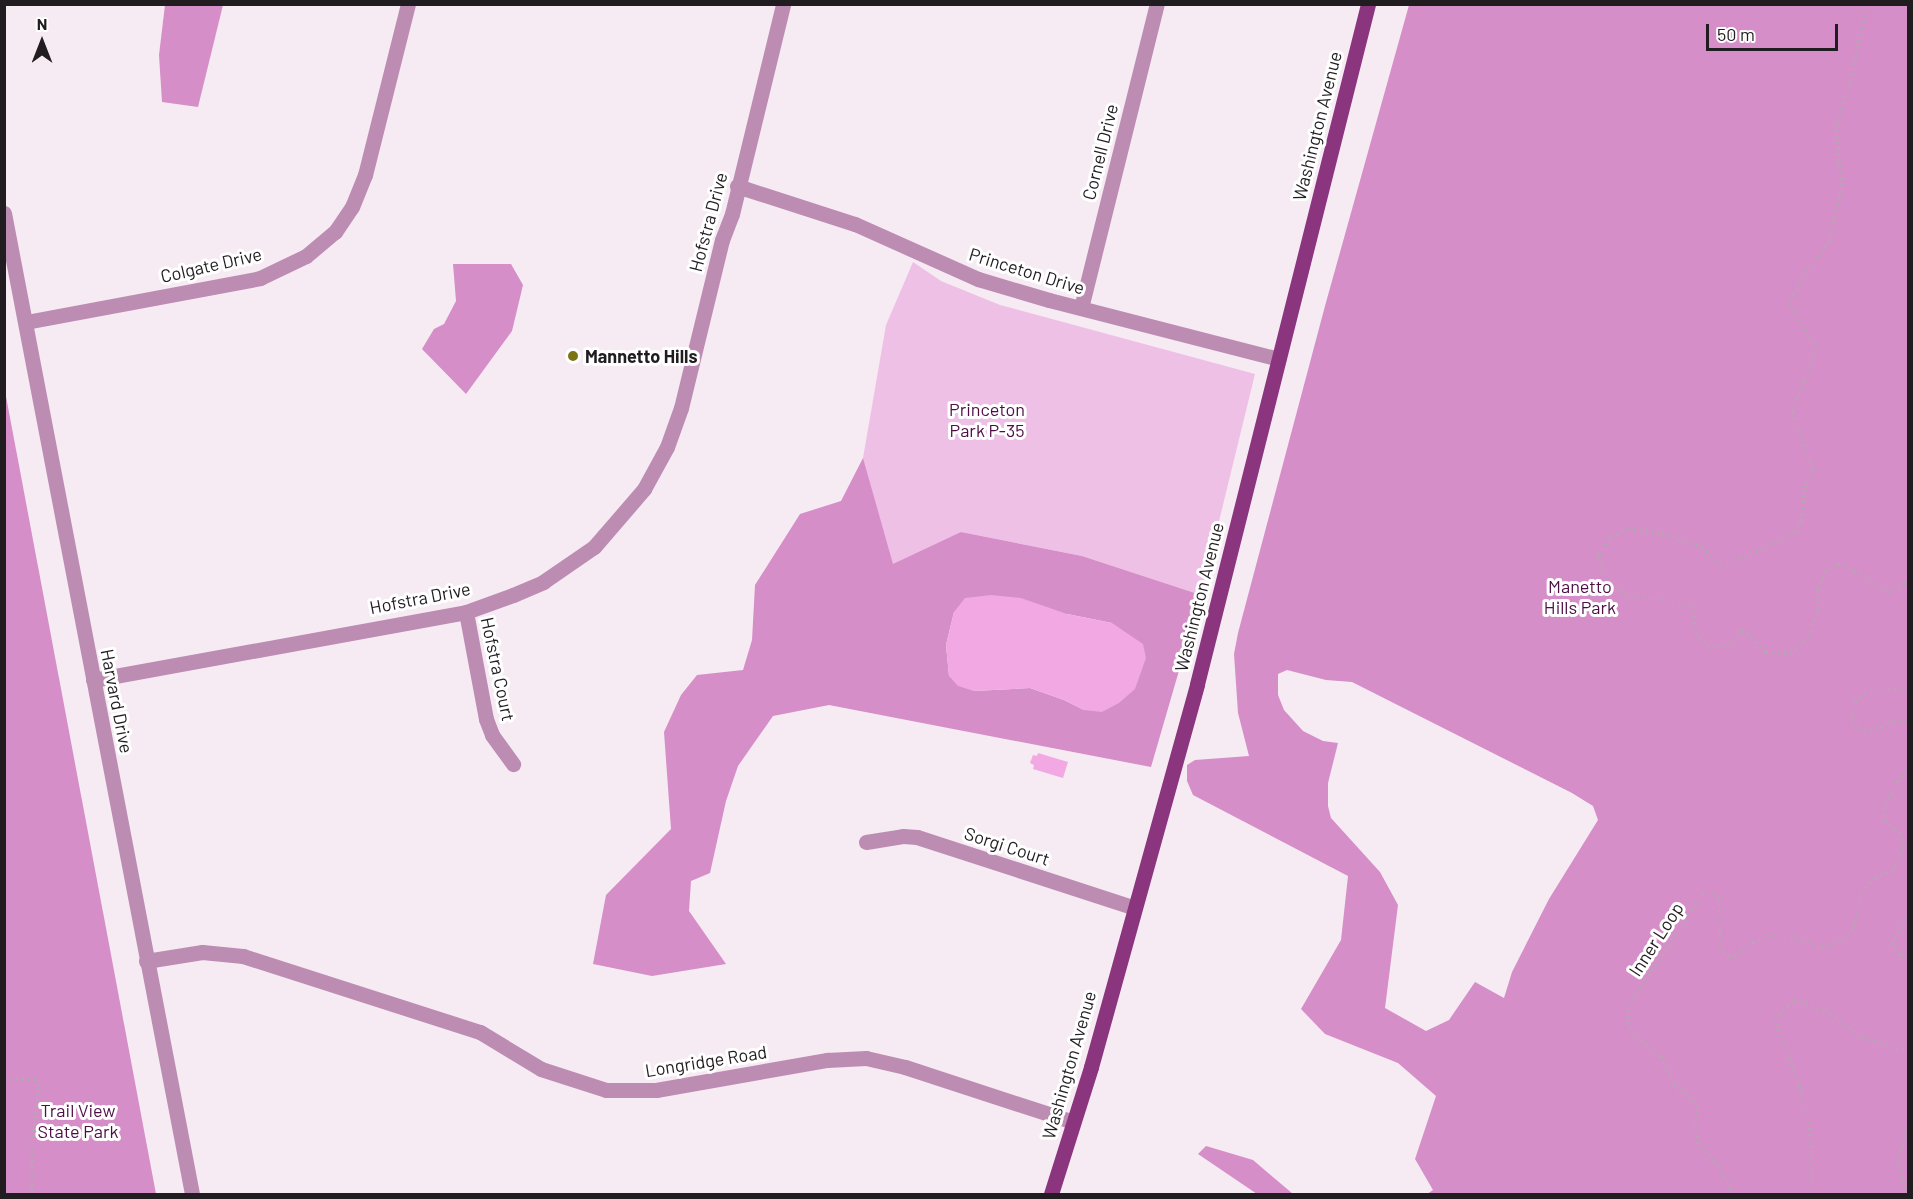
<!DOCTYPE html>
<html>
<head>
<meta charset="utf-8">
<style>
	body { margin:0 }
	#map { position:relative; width:1913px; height:1199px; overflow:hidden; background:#f6eaf3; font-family:Barlow,sans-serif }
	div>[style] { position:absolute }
	.green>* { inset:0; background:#efc0e6 }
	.forest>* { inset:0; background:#d58ec8 }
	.water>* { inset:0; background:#f1a8e3 }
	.path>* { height:3px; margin-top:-1.5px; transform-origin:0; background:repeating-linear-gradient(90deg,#b2a9b0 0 1.5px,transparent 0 6px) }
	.minor>* { height:15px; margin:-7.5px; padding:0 7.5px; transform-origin:7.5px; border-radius:7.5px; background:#bc8cb3 }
	.major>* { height:15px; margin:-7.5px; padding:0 7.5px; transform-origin:7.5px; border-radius:7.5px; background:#8b357f }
	.dots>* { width:16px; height:16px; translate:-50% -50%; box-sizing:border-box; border:3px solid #fff; border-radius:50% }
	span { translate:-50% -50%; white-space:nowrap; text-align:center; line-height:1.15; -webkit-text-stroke:6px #fff; paint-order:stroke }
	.street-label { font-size:18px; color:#201c1f }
	.poi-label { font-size:18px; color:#201c1f; font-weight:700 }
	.left { translate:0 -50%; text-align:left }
	.park-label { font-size:18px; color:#4d0e46 }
	.frame { position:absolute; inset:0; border:6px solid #201c1f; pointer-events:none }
	.north { position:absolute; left:12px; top:12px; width:60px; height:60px; -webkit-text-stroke:4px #fff; paint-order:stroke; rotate:0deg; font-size:16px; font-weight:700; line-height:24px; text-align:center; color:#201c1f }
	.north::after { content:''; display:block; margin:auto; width:21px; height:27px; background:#201c1f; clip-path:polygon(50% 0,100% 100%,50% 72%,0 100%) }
	.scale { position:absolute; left:1706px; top:24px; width:132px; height:27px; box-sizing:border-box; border:3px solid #201c1f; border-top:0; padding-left:8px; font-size:18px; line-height:21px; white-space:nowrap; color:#201c1f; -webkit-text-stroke:4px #fff; paint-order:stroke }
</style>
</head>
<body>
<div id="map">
	<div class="green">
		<div style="clip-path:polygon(913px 262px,941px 281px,1000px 305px,1255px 374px,1201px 595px,1082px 556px,961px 532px,888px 587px,863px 458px,886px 325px)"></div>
	</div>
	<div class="forest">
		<div style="clip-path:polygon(165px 5px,223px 5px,198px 107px,162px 102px,159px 55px)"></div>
		<div style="clip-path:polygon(evenodd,1409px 5px,1908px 5px,1908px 1194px,1427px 1194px,1433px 1190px,1415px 1159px,1436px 1096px,1398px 1063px,1325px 1034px,1301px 1009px,1341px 940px,1348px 876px,1193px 795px,1187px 781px,1187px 765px,1195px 760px,1249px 756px,1238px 713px,1234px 654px,1238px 633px,1325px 306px,1409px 5px,1287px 670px,1326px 680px,1352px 682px,1572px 793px,1593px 806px,1598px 820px,1549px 899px,1512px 972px,1504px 998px,1475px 982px,1449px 1020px,1426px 1031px,1385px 1008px,1398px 905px,1380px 872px,1331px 818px,1328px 806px,1328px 783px,1338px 743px,1323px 741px,1303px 731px,1284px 710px,1278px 695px,1278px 674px,1287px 670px)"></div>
		<div style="clip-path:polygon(453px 264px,511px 264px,523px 285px,512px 331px,466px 394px,422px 349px,434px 329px,444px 324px,456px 301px)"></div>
		<div style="clip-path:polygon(4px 391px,5px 391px,156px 1194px,5px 1194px)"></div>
		<div style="clip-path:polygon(evenodd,863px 458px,893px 564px,961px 532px,1082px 556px,1201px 595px,1151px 767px,829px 705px,773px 716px,738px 766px,726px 801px,710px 873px,691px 881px,689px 911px,726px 964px,652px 976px,593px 964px,606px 895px,671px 829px,664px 732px,681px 695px,697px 675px,743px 670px,752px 640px,755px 585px,800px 514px,841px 501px,863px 458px,954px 612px,1067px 614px,1112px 623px,1084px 710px,1064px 700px,1030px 688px,974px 691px,949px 676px,946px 645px,954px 612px)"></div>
		<div style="clip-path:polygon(1206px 1146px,1253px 1160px,1293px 1194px,1257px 1194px,1198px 1154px)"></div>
	</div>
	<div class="water">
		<div style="clip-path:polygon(991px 595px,1021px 598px,1067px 614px,1112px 623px,1143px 644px,1146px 658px,1135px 689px,1119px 703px,1102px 712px,1084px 710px,1064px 700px,1030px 688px,974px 691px,958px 686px,949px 676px,946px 645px,954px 612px,965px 598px)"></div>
		<div style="clip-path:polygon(1038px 753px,1068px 762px,1063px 778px,1033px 769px,1034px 765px,1030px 763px,1033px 755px,1037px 756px)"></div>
	</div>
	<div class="path">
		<div style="left:1867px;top:4px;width:71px;rotate:102.3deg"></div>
		<div style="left:1852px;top:73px;width:58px;rotate:105.9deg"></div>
		<div style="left:1836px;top:129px;width:57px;rotate:84deg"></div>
		<div style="left:1842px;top:186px;width:57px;rotate:103.3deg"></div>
		<div style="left:1829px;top:241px;width:46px;rotate:126.1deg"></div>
		<div style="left:1802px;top:278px;width:29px;rotate:117deg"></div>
		<div style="left:1789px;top:304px;width:52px;rotate:57.5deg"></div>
		<div style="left:1817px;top:348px;width:68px;rotate:111.6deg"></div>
		<div style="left:1792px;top:411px;width:62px;rotate:70.1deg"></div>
		<div style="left:1813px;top:469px;width:22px;rotate:114deg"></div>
		<div style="left:1804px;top:489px;width:31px;rotate:94deg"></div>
		<div style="left:1802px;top:520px;width:14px;rotate:120deg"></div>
		<div style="left:1795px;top:532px;width:61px;rotate:153.9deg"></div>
		<div style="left:1740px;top:559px;width:21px;rotate:166deg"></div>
		<div style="left:1720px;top:564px;width:24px;rotate:-135deg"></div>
		<div style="left:1703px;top:547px;width:46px;rotate:-161.2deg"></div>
		<div style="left:1659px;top:532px;width:31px;rotate:-173deg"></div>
		<div style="left:1628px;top:528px;width:21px;rotate:152deg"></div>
		<div style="left:1609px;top:538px;width:20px;rotate:120deg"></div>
		<div style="left:1599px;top:555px;width:30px;rotate:75deg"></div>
		<div style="left:1607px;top:584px;width:27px;rotate:28deg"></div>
		<div style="left:1631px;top:597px;width:30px;rotate:2deg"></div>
		<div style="left:1661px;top:598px;width:31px;rotate:11deg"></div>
		<div style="left:1691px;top:604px;width:29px;rotate:80deg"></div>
		<div style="left:1696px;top:633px;width:17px;rotate:50deg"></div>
		<div style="left:1707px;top:646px;width:21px;rotate:-3deg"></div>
		<div style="left:1728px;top:645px;width:22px;rotate:-47deg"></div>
		<div style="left:1743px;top:629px;width:33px;rotate:45deg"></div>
		<div style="left:1766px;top:652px;width:25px;rotate:2deg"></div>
		<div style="left:1791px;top:653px;width:23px;rotate:-43deg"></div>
		<div style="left:1808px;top:637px;width:30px;rotate:-70deg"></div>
		<div style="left:1818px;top:609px;width:21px;rotate:-90deg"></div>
		<div style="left:1818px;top:588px;width:19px;rotate:-65deg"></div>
		<div style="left:1826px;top:571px;width:14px;rotate:-30deg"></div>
		<div style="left:1838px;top:564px;width:11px;rotate:15deg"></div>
		<div style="left:1849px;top:567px;width:46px;rotate:32.7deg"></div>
		<div style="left:1888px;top:592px;width:23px;rotate:-29deg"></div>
		<div style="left:1908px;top:690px;width:18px;rotate:-177deg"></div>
		<div style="left:1890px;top:689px;width:24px;rotate:171deg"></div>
		<div style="left:1866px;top:693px;width:14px;rotate:141deg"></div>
		<div style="left:1855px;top:702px;width:15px;rotate:101deg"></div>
		<div style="left:1852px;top:717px;width:10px;rotate:66deg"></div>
		<div style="left:1856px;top:726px;width:10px;rotate:37deg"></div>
		<div style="left:1864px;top:732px;width:19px;rotate:-16deg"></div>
		<div style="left:1882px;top:727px;width:13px;rotate:-32deg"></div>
		<div style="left:1893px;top:720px;width:15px;rotate:-4deg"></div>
		<div style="left:1908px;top:916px;width:31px;rotate:121deg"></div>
		<div style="left:1892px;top:943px;width:14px;rotate:56deg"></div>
		<div style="left:1900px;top:955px;width:8px;rotate:7deg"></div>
		<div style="left:4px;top:1078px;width:32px;rotate:2deg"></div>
		<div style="left:36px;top:1079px;width:9px;rotate:69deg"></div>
		<div style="left:39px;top:1087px;width:55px;rotate:97.3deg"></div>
		<div style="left:32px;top:1142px;width:52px;rotate:90deg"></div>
		<div style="left:1733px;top:1194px;width:33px;rotate:-117deg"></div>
		<div style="left:1718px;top:1165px;width:30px;rotate:-132deg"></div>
		<div style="left:1698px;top:1143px;width:19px;rotate:-99deg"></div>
		<div style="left:1695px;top:1124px;width:18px;rotate:-84deg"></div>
		<div style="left:1697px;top:1106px;width:12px;rotate:-125deg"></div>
		<div style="left:1690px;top:1096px;width:19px;rotate:-145deg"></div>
		<div style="left:1674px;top:1085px;width:32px;rotate:-114deg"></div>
		<div style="left:1661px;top:1056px;width:36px;rotate:-142deg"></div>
		<div style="left:1633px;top:1034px;width:18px;rotate:-109deg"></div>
		<div style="left:1627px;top:1017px;width:12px;rotate:-81deg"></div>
		<div style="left:1629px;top:1005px;width:134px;rotate:-56.5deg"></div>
		<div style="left:1703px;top:893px;width:10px"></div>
		<div style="left:1713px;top:893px;width:8px;rotate:40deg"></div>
		<div style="left:1719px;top:898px;width:49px;rotate:88.8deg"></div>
		<div style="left:1720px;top:947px;width:13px;rotate:48deg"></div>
		<div style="left:1729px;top:957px;width:9px;rotate:-18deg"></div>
		<div style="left:1738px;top:954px;width:19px;rotate:-39deg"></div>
		<div style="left:1753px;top:942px;width:21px;rotate:-19deg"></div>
		<div style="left:1773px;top:935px;width:23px;rotate:7deg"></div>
		<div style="left:1796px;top:938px;width:28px;rotate:19deg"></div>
		<div style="left:1822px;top:947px;width:23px;rotate:-20deg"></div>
		<div style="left:1844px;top:939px;width:16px;rotate:-50deg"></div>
		<div style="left:1854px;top:927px;width:36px;rotate:-77deg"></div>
		<div style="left:1862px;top:892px;width:20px;rotate:-49deg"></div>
		<div style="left:1875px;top:877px;width:18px;rotate:-19deg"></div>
		<div style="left:1892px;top:871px;width:29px;rotate:-65deg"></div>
		<div style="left:1904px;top:845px;width:13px;rotate:-108deg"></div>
		<div style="left:1900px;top:833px;width:18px;rotate:-139deg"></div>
		<div style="left:1886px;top:821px;width:12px;rotate:-104deg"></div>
		<div style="left:1883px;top:809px;width:31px;rotate:-63deg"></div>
		<div style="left:1897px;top:781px;width:18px;rotate:-52deg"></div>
		<div style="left:1812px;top:1194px;width:59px;rotate:-91deg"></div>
		<div style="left:1811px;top:1135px;width:49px;rotate:-102.9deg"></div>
		<div style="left:1800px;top:1087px;width:72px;rotate:-110.2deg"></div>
		<div style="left:1775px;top:1019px;width:28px;rotate:-46deg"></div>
		<div style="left:1794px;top:999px;width:33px;rotate:20deg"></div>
		<div style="left:1825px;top:1010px;width:46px;rotate:36.1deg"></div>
		<div style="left:1862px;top:1037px;width:48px;rotate:15.8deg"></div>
		<div style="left:1908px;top:1194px;width:34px;rotate:-109deg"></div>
		<div style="left:1897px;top:1162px;width:39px;rotate:-73deg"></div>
	</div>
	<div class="minor">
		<div style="left:737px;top:186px;width:124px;rotate:17.9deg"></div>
		<div style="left:855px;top:224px;width:135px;rotate:24.1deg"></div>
		<div style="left:978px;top:279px;width:74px;rotate:16.5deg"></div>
		<div style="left:1049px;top:300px;width:237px;rotate:14.4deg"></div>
		<div style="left:4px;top:213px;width:999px;rotate:79.15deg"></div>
		<div style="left:1081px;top:308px;width:313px;rotate:-76deg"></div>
		<div style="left:26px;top:322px;width:238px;rotate:-10.6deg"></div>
		<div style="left:260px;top:278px;width:51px;rotate:-25.6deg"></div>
		<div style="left:306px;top:256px;width:38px;rotate:-40deg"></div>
		<div style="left:335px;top:232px;width:30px;rotate:-56deg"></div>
		<div style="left:352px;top:207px;width:35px;rotate:-68deg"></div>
		<div style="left:365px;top:175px;width:176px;rotate:-75.9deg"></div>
		<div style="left:466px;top:612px;width:109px;rotate:79.4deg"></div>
		<div style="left:486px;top:719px;width:17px;rotate:69deg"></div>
		<div style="left:492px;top:735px;width:36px;rotate:54deg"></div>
		<div style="left:93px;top:680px;width:379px;rotate:-10.3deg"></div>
		<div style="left:466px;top:612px;width:50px;rotate:-19.9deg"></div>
		<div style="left:513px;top:595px;width:33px;rotate:-23deg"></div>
		<div style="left:543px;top:582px;width:62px;rotate:-34.5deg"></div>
		<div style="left:594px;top:547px;width:77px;rotate:-49.2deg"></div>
		<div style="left:644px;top:489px;width:48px;rotate:-61.3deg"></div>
		<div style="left:667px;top:447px;width:41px;rotate:-70.3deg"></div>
		<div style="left:681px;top:408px;width:173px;rotate:-76.3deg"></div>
		<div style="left:722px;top:240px;width:28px;rotate:-69deg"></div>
		<div style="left:732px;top:214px;width:216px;rotate:-76.3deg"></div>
		<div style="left:866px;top:842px;width:37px;rotate:-9deg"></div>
		<div style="left:903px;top:836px;width:14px;rotate:4deg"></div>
		<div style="left:917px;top:837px;width:229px;rotate:18deg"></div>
		<div style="left:146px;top:961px;width:57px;rotate:-9.1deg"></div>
		<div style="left:202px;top:952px;width:41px;rotate:5.6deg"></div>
		<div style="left:243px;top:956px;width:249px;rotate:17.8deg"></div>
		<div style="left:480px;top:1032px;width:71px;rotate:31.2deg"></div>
		<div style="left:541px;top:1069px;width:68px;rotate:17.9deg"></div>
		<div style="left:606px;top:1090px;width:50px"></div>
		<div style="left:656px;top:1090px;width:174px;rotate:-10deg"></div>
		<div style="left:827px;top:1060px;width:39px;rotate:-3deg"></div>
		<div style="left:866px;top:1058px;width:40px;rotate:13deg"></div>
		<div style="left:905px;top:1067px;width:177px;rotate:18.1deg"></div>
	</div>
	<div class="major">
		<div style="left:1051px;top:1194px;width:133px;rotate:-72.5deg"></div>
		<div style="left:1091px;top:1067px;width:397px;rotate:-74.5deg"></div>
		<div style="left:1197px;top:684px;width:701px;rotate:-75.88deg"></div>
	</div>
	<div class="dots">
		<div style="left:573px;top:356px;background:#7c7315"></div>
	</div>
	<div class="street-label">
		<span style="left:1317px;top:126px;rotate:-76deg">Washington Avenue</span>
		<span style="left:1100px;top:152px;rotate:-76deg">Cornell Drive</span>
		<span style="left:708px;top:222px;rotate:-75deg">Hofstra Drive</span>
		<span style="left:211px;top:265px;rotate:-13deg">Colgate Drive</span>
		<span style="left:1027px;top:271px;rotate:17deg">Princeton Drive</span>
		<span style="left:1199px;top:597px;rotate:-76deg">Washington Avenue</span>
		<span style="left:420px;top:598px;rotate:-11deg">Hofstra Drive</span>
		<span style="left:498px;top:669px;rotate:78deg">Hofstra Court</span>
		<span style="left:117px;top:701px;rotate:79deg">Harvard Drive</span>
		<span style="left:1007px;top:846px;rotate:18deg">Sorgi Court</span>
		<span style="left:1656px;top:939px;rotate:-57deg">Inner Loop</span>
		<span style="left:706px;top:1061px;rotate:-9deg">Longridge Road</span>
		<span style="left:1069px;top:1065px;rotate:-74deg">Washington Avenue</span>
	</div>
	<div class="poi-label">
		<span class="left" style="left:585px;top:356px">Mannetto Hills</span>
	</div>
	<div class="park-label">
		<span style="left:987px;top:420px">Princeton<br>Park P-35</span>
		<span style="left:1580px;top:597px">Manetto<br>Hills Park</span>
		<span style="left:78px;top:1121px">Trail View<br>State Park</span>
	</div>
	<div class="frame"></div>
	<div class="north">N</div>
	<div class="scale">50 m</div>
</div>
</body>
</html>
